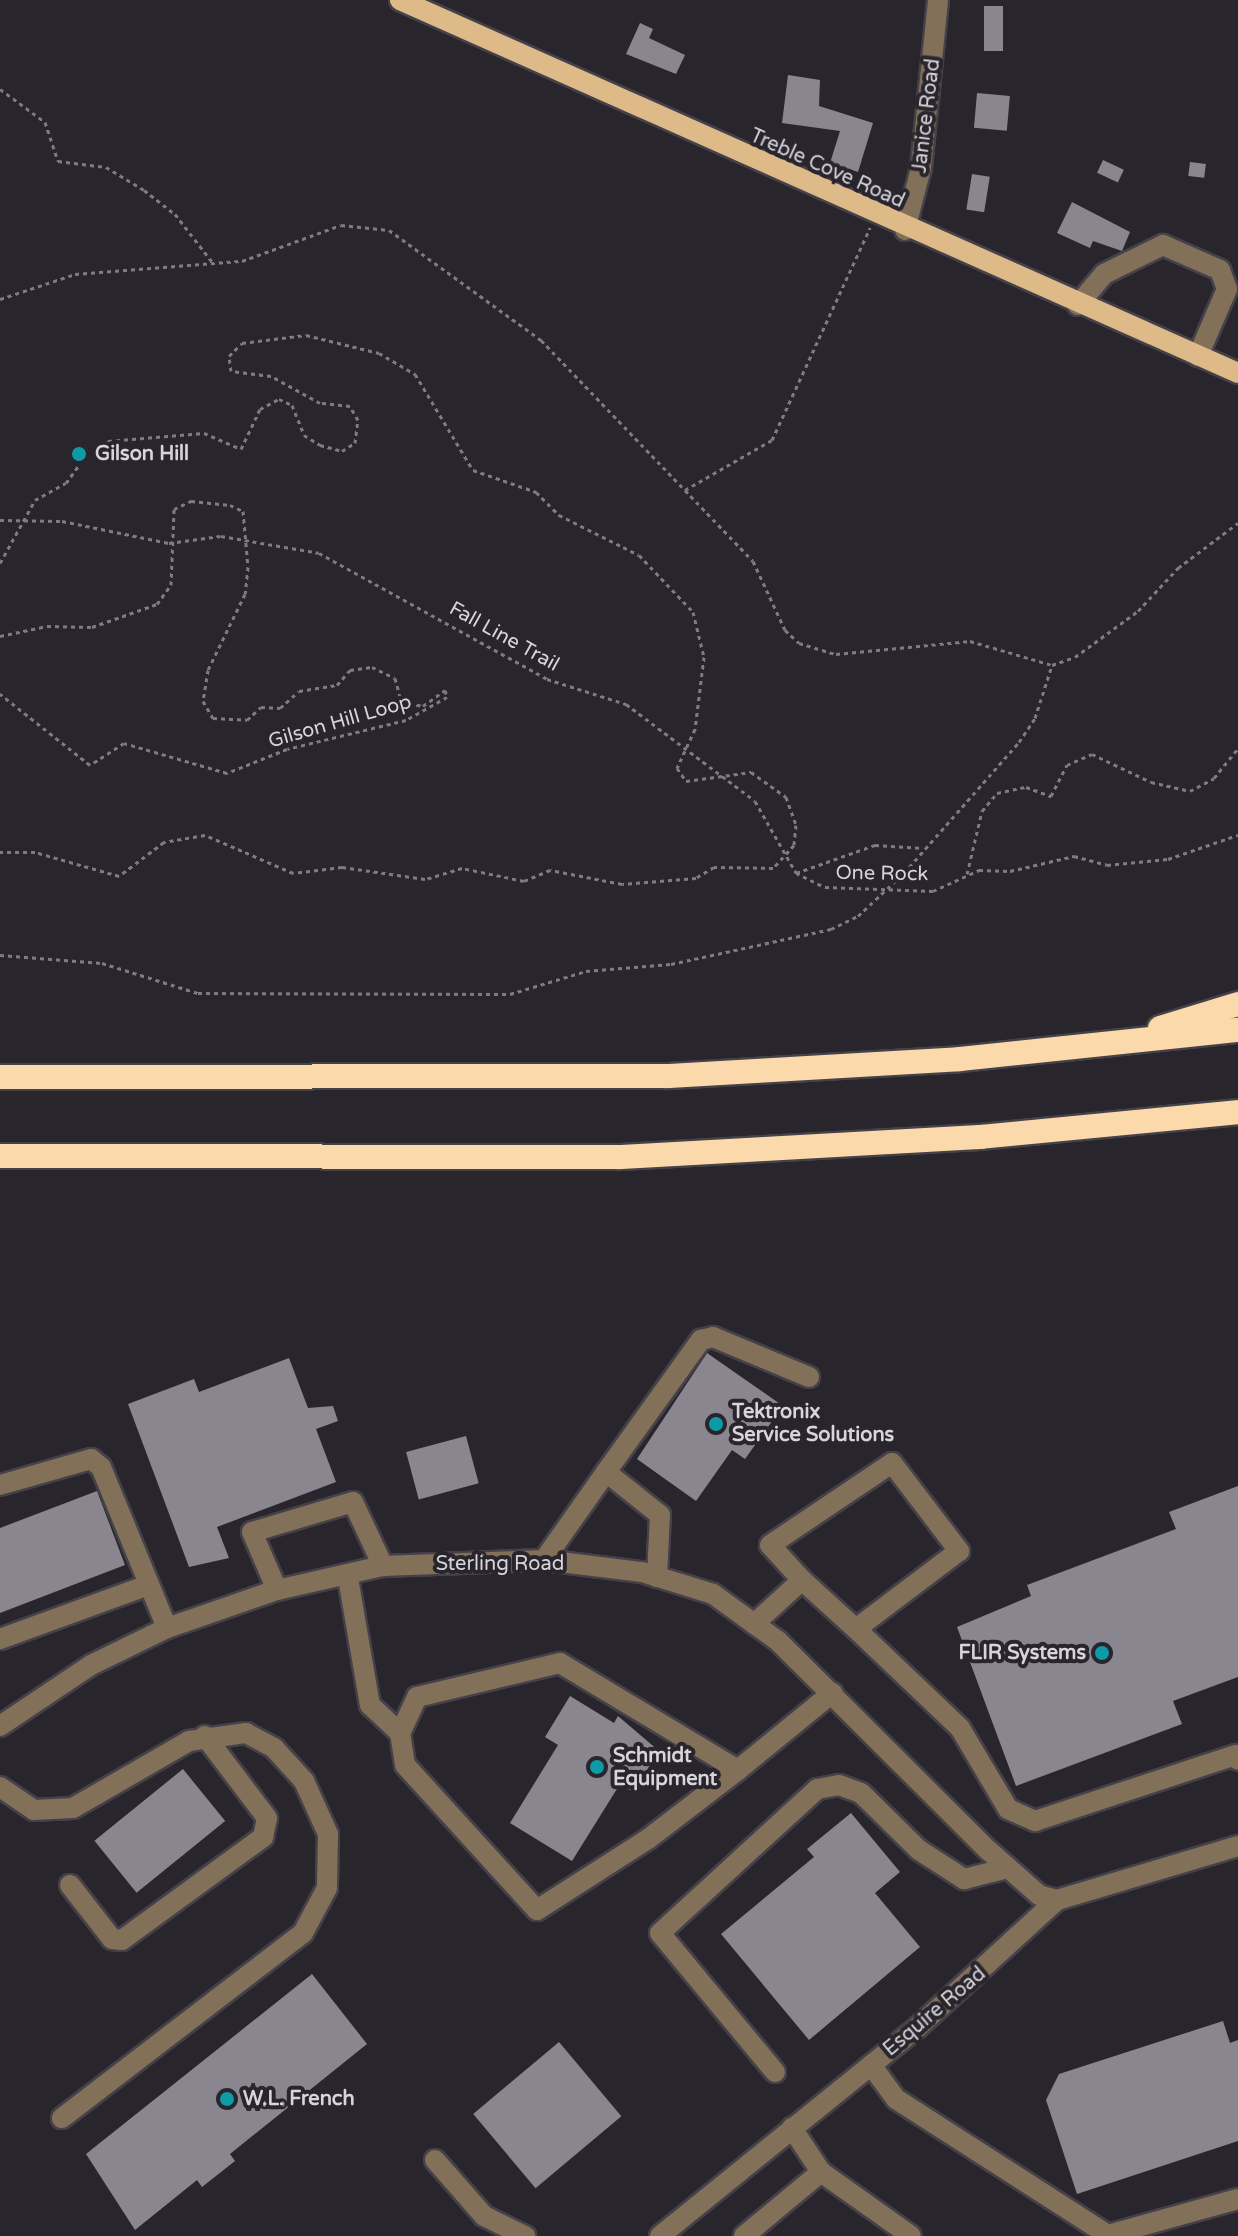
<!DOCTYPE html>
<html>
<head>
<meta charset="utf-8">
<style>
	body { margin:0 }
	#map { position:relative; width:1238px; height:2236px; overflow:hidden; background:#29252d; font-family:"Varela Round",sans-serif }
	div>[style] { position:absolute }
	.building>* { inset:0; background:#8a8690; transform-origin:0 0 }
	.path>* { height:3px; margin-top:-1.5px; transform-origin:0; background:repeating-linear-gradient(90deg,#7f7b82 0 4px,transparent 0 8px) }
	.roads { filter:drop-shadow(2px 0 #454149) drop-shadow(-2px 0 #454149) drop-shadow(0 2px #454149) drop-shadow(0 -2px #454149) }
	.minor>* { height:20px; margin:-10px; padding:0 10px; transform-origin:10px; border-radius:10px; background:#827059 }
	.major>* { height:20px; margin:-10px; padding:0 10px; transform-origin:10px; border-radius:10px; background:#deba89 }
	.highway>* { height:24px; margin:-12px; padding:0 12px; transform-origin:12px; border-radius:12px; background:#fbd9aa }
	.dots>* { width:22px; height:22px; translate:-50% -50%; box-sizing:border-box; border:4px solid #29252d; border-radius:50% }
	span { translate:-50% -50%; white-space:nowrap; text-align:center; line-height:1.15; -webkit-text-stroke:8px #29252d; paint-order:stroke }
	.street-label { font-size:20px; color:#d7d4da }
	.poi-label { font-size:20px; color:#d7d4da; font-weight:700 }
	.left { translate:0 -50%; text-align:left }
	.right { translate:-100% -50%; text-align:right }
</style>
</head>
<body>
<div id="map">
	<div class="building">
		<div style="left:984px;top:6px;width:19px;height:45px"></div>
		<div style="clip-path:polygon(640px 23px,653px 29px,649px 38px,685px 55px,676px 74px,626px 54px)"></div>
		<div style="clip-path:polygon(788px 75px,820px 80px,819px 106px,873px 123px,858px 172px,830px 163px,840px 131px,782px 123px)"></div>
		<div style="left:977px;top:93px;width:33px;height:35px;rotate:5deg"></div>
		<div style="left:1103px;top:160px;width:23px;height:14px;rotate:25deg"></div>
		<div style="left:1190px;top:162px;width:16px;height:14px;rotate:7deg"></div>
		<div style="left:972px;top:174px;width:18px;height:36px;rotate:9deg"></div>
		<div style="clip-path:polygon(1072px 202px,1130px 232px,1122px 251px,1093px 241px,1090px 248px,1057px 233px)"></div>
		<div style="clip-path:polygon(707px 1353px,783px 1406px,745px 1459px,732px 1450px,696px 1501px,637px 1459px)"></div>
		<div style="clip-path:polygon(289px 1358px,308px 1408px,333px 1406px,338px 1421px,316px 1429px,336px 1482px,217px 1527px,229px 1558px,189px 1567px,128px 1404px,194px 1379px,199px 1392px)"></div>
		<div style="left:466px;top:1436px;width:49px;height:62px;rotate:75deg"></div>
		<div style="clip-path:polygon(1238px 1486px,1238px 1677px,1173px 1701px,1182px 1724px,1016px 1786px,957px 1627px,1031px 1596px,1027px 1585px,1176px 1529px,1169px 1512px)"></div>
		<div style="clip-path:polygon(97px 1491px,125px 1565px,0 1613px,0 1528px)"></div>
		<div style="clip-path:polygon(570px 1696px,614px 1723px,618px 1716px,659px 1751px,633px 1792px,620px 1784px,572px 1861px,510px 1823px,558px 1745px,545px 1737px)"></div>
		<div style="left:183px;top:1769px;width:67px;height:114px;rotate:51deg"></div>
		<div style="clip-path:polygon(851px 1813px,900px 1872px,875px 1893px,920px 1947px,809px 2040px,721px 1934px,814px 1857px,807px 1849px)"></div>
		<div style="clip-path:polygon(312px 1974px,367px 2044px,230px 2154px,235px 2161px,202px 2187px,197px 2180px,135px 2230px,86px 2154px)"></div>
		<div style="clip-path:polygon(1223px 2021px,1230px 2043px,1238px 2040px,1238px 2141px,1077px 2194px,1046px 2100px,1059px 2074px)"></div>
		<div style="left:559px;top:2042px;width:97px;height:112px;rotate:50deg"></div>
	</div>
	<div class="path">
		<div style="left:0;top:89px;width:56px;rotate:36.3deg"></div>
		<div style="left:45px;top:122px;width:41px;rotate:71.6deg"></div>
		<div style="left:58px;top:161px;width:48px;rotate:7.1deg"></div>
		<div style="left:106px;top:167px;width:44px;rotate:31.2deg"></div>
		<div style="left:144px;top:190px;width:39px;rotate:38deg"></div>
		<div style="left:175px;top:214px;width:62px;rotate:52.2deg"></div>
		<div style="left:0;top:299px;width:79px;rotate:-18.4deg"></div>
		<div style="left:75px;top:274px;width:168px;rotate:-4.5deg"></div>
		<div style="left:242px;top:261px;width:105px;rotate:-20deg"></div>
		<div style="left:341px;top:225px;width:48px;rotate:5.9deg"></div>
		<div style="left:389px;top:230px;width:188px;rotate:35.9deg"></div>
		<div style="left:541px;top:340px;width:306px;rotate:46.2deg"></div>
		<div style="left:753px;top:561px;width:76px;rotate:65.1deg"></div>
		<div style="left:785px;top:630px;width:19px;rotate:43deg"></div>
		<div style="left:799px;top:643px;width:39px;rotate:17deg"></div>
		<div style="left:836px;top:654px;width:135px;rotate:-5.5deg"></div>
		<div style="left:970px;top:641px;width:85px;rotate:16.3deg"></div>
		<div style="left:1052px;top:665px;width:24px;rotate:-19deg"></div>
		<div style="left:1075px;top:657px;width:78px;rotate:-36.1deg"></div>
		<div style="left:1138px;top:611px;width:59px;rotate:-47.1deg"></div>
		<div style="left:1178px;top:568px;width:75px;rotate:-36.9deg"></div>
		<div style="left:685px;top:490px;width:100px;rotate:-29.9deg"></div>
		<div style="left:772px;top:440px;width:234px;rotate:-65.2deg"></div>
		<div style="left:0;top:520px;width:62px;rotate:0.9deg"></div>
		<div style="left:62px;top:521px;width:109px;rotate:11.6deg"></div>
		<div style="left:169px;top:543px;width:52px;rotate:-7.7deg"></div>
		<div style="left:221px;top:536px;width:99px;rotate:9.8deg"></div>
		<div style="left:319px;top:553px;width:260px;rotate:28.9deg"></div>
		<div style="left:547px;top:679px;width:83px;rotate:17.6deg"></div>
		<div style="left:626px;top:704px;width:161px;rotate:36.9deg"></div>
		<div style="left:755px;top:801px;width:83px;rotate:60.3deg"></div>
		<div style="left:796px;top:873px;width:84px;rotate:-19.5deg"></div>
		<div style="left:875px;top:845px;width:48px;rotate:3.6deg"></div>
		<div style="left:0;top:563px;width:72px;rotate:-60.9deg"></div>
		<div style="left:35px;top:500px;width:35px;rotate:-29deg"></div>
		<div style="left:66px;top:483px;width:34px;rotate:-54deg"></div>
		<div style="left:86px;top:455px;width:26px;rotate:-32deg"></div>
		<div style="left:108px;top:441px;width:96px;rotate:-4.8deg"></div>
		<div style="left:204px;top:433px;width:40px;rotate:23.4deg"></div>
		<div style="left:241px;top:449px;width:44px;rotate:-64.6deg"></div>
		<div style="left:260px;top:409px;width:21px;rotate:-28deg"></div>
		<div style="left:279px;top:399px;width:14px;rotate:25deg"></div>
		<div style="left:292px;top:405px;width:32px;rotate:68deg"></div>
		<div style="left:304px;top:435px;width:19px;rotate:32deg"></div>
		<div style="left:320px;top:445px;width:23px;rotate:15deg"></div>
		<div style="left:342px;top:451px;width:15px;rotate:-32deg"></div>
		<div style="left:355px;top:443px;width:23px;rotate:-83deg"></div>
		<div style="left:358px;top:420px;width:16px;rotate:-120deg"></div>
		<div style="left:350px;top:406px;width:30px;rotate:-174deg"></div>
		<div style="left:320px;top:403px;width:56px;rotate:-151.1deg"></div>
		<div style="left:271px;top:376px;width:40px;rotate:-172.9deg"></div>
		<div style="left:231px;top:371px;width:15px;rotate:-98deg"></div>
		<div style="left:229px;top:356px;width:18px;rotate:-45deg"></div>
		<div style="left:242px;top:343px;width:64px;rotate:-7.1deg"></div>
		<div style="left:306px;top:335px;width:75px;rotate:13.9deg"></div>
		<div style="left:379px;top:353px;width:42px;rotate:30.3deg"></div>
		<div style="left:415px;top:374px;width:112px;rotate:58.9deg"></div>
		<div style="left:473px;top:470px;width:67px;rotate:19.2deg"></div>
		<div style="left:536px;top:492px;width:33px;rotate:45deg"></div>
		<div style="left:559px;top:515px;width:89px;rotate:26.6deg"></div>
		<div style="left:639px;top:555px;width:79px;rotate:46.5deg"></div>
		<div style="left:693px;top:612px;width:46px;rotate:76.3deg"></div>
		<div style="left:704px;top:657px;width:73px;rotate:97.1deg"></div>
		<div style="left:695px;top:729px;width:43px;rotate:114.8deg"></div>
		<div style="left:677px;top:768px;width:16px;rotate:55deg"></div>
		<div style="left:686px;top:781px;width:66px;rotate:-7.9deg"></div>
		<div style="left:751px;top:772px;width:43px;rotate:35.5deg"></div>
		<div style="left:786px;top:797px;width:30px;rotate:70deg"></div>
		<div style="left:796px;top:825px;width:20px;rotate:96deg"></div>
		<div style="left:794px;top:845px;width:31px;rotate:132deg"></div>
		<div style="left:773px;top:868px;width:59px;rotate:-179deg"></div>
		<div style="left:714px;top:867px;width:21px;rotate:149deg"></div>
		<div style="left:696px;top:878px;width:74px;rotate:175.4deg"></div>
		<div style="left:622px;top:884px;width:73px;rotate:-169deg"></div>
		<div style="left:550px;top:870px;width:28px;rotate:157deg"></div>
		<div style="left:524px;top:881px;width:63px;rotate:-168.2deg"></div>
		<div style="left:462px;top:868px;width:39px;rotate:163deg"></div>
		<div style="left:425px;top:879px;width:84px;rotate:-171.8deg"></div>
		<div style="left:342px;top:867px;width:49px;rotate:173deg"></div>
		<div style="left:293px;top:873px;width:96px;rotate:-156.6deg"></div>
		<div style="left:205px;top:835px;width:42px;rotate:170.3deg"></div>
		<div style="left:164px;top:842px;width:56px;rotate:142.9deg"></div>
		<div style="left:119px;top:876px;width:87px;rotate:-164.1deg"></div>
		<div style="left:35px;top:852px;width:35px;rotate:180deg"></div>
		<div style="left:0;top:636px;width:48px;rotate:-12deg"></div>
		<div style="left:47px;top:626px;width:45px;rotate:1.3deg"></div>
		<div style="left:92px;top:627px;width:69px;rotate:-19.5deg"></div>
		<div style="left:157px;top:604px;width:24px;rotate:-54deg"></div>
		<div style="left:171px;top:585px;width:76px;rotate:-87.7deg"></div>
		<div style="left:174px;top:509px;width:19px;rotate:-25deg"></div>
		<div style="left:191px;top:501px;width:39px;rotate:6deg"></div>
		<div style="left:230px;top:505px;width:14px;rotate:25deg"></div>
		<div style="left:243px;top:511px;width:56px;rotate:84.9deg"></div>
		<div style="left:248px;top:567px;width:27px;rotate:96deg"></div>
		<div style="left:245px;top:594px;width:85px;rotate:116deg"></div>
		<div style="left:208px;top:670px;width:31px;rotate:99deg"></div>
		<div style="left:203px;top:701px;width:20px;rotate:60deg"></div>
		<div style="left:213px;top:718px;width:34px;rotate:3deg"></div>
		<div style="left:247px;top:720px;width:19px;rotate:-43deg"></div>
		<div style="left:261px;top:707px;width:19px;rotate:3deg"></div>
		<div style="left:280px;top:708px;width:25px;rotate:-42deg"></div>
		<div style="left:299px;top:691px;width:38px;rotate:-9deg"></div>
		<div style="left:337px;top:685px;width:20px;rotate:-49deg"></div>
		<div style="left:350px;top:670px;width:22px;rotate:-8deg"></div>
		<div style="left:372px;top:667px;width:25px;rotate:26deg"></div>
		<div style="left:395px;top:678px;width:24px;rotate:75deg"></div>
		<div style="left:401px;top:701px;width:23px;rotate:13deg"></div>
		<div style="left:423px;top:706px;width:27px;rotate:-36deg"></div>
		<div style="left:445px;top:690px;width:7px;rotate:74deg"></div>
		<div style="left:447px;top:697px;width:47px;rotate:150.7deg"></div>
		<div style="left:406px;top:720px;width:122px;rotate:166.3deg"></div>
		<div style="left:287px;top:749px;width:65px;rotate:158.2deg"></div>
		<div style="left:227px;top:773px;width:107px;rotate:-163.8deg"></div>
		<div style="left:124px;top:743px;width:40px;rotate:147.1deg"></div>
		<div style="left:90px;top:765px;width:115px;rotate:-141.7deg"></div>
		<div style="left:796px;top:873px;width:32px;rotate:26deg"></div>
		<div style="left:825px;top:887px;width:108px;rotate:2.1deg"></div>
		<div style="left:933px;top:891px;width:51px;rotate:-24.5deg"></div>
		<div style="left:979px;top:870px;width:31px;rotate:2deg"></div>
		<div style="left:1010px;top:871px;width:66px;rotate:-13.2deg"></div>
		<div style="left:1074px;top:856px;width:34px;rotate:15deg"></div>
		<div style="left:1107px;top:865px;width:61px;rotate:-5.6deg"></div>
		<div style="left:1168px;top:859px;width:74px;rotate:-18.9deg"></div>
		<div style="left:967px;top:874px;width:65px;rotate:-76.6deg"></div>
		<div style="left:982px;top:811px;width:23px;rotate:-50deg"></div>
		<div style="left:997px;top:793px;width:30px;rotate:-12deg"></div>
		<div style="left:1026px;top:787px;width:27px;rotate:20deg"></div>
		<div style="left:1051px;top:796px;width:35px;rotate:-63deg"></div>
		<div style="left:1067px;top:765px;width:27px;rotate:-24deg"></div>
		<div style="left:1092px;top:754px;width:65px;rotate:25.4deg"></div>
		<div style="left:1151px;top:782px;width:40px;rotate:13deg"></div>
		<div style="left:1190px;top:791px;width:27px;rotate:-28deg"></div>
		<div style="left:1214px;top:778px;width:38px;rotate:-51deg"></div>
		<div style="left:0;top:955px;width:102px;rotate:4.5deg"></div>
		<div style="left:102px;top:963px;width:101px;rotate:17.4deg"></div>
		<div style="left:198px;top:993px;width:312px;rotate:0.2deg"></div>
		<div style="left:510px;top:994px;width:79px;rotate:-16.8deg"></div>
		<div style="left:586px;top:971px;width:85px;rotate:-4.7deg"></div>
		<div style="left:671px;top:964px;width:164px;rotate:-12.3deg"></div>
		<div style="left:831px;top:929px;width:30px;rotate:-26deg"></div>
		<div style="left:858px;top:916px;width:63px;rotate:-43.1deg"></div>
		<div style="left:904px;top:873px;width:174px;rotate:-48.7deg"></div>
		<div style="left:1019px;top:742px;width:29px;rotate:-56deg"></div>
		<div style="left:1035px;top:718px;width:56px;rotate:-72.2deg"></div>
	</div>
	<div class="roads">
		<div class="minor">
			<div style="left:905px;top:230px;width:64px;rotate:-75.5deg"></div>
			<div style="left:921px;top:168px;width:169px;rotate:-84.2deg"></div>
			<div style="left:1078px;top:305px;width:40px;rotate:-50deg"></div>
			<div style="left:1104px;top:274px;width:66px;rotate:-26.2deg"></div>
			<div style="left:1163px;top:245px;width:62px;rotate:23.7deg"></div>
			<div style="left:1220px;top:270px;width:20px;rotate:70deg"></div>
			<div style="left:1227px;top:289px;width:73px;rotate:113.4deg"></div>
			<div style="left:606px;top:1472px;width:163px;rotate:-54.3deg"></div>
			<div style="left:701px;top:1340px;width:12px;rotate:-14deg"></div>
			<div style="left:713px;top:1337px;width:104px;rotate:22.6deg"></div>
			<div style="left:0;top:1485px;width:95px;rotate:-15.9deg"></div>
			<div style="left:91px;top:1459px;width:13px;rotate:39deg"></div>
			<div style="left:101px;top:1467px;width:174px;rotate:67.7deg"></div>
			<div style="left:544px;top:1560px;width:108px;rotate:-54.8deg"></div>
			<div style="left:606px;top:1472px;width:69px;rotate:38.5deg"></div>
			<div style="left:660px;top:1515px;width:62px;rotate:92.8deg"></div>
			<div style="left:348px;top:1578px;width:129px;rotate:80.2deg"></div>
			<div style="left:370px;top:1705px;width:41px;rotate:43deg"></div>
			<div style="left:802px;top:1580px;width:73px;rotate:42.2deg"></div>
			<div style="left:277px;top:1590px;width:63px;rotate:-113.3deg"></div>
			<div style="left:252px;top:1532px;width:105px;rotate:-16.5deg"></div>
			<div style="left:353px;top:1502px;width:71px;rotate:64.9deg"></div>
			<div style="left:754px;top:1624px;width:65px;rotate:-42.5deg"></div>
			<div style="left:802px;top:1580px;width:47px;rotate:-132.4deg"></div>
			<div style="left:770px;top:1545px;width:147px;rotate:-33.9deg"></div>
			<div style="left:892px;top:1463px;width:111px;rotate:52.7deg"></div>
			<div style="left:959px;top:1551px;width:129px;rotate:142.9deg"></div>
			<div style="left:856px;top:1629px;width:144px;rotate:43.6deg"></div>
			<div style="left:960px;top:1728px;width:94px;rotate:59.3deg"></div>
			<div style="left:1008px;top:1809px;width:30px;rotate:24deg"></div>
			<div style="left:1035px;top:1821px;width:212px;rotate:-18.2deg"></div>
			<div style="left:1236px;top:1755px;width:5px;rotate:68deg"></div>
			<div style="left:0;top:1639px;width:155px;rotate:-20deg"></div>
			<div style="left:0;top:1726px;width:110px;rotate:-33.8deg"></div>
			<div style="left:91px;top:1665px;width:85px;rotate:-26deg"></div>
			<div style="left:167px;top:1628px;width:116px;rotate:-19.1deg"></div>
			<div style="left:277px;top:1590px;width:109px;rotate:-12.8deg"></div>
			<div style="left:383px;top:1566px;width:161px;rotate:-2.1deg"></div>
			<div style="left:544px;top:1560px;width:99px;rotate:7deg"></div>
			<div style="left:642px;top:1572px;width:74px;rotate:17.2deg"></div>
			<div style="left:713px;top:1594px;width:80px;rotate:35.9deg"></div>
			<div style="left:778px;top:1641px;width:296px;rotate:44.9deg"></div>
			<div style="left:988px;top:1850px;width:68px;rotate:41.4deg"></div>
			<div style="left:1039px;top:1895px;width:19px;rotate:16deg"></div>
			<div style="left:738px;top:1770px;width:208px;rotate:-149deg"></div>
			<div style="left:560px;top:1663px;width:147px;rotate:166.6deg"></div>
			<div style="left:417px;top:1697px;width:40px;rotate:115deg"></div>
			<div style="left:400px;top:1733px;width:32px;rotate:81deg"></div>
			<div style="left:405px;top:1765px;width:196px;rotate:47.7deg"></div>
			<div style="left:537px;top:1910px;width:132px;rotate:-32.6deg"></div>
			<div style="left:648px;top:1839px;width:113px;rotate:-37.5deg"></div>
			<div style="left:738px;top:1770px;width:122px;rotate:-39.3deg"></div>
			<div style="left:0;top:1787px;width:41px;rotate:34.1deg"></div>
			<div style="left:34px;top:1810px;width:39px;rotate:-3deg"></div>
			<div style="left:73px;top:1808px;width:134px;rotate:-30deg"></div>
			<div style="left:189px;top:1741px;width:58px;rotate:-8deg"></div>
			<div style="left:246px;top:1733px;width:32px;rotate:28deg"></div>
			<div style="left:274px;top:1748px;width:45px;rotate:47.7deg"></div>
			<div style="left:304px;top:1781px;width:58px;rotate:65.6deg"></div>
			<div style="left:328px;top:1834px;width:54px;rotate:91.1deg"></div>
			<div style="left:327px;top:1888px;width:51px;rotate:118.1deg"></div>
			<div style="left:303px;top:1933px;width:304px;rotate:142.5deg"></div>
			<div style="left:70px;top:1885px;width:68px;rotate:52.1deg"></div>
			<div style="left:112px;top:1939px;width:10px;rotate:6deg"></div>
			<div style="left:122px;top:1940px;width:175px;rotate:-36.1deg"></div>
			<div style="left:263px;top:1837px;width:19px;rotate:-78deg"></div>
			<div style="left:267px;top:1818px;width:103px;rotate:-127.1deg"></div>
			<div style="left:871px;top:2065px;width:42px;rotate:53.7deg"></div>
			<div style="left:896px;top:2099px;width:252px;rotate:32.7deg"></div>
			<div style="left:1108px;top:2235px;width:135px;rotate:-15.5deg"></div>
			<div style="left:775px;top:2072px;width:180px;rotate:-129.6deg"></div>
			<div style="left:660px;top:1933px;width:213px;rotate:-42.5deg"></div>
			<div style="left:817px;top:1789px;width:22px;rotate:-10deg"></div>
			<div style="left:839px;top:1785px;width:23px;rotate:20deg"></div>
			<div style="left:861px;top:1793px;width:81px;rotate:44.5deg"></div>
			<div style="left:919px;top:1850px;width:54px;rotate:32.8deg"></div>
			<div style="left:964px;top:1879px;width:45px;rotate:-14deg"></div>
			<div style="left:435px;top:2160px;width:74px;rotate:48.8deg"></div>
			<div style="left:484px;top:2216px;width:46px;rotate:26deg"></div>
			<div style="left:821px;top:2172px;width:110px;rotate:35.4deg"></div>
			<div style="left:660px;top:2236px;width:333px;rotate:-39deg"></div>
			<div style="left:919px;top:2026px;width:187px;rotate:-42.4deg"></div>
			<div style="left:1057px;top:1900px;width:189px;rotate:-16.6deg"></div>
			<div style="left:744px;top:2236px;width:100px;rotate:-39.7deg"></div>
			<div style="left:821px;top:2172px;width:53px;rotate:-123.4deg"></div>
		</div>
		<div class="major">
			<div style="left:400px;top:0;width:917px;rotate:23.99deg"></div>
		</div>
		<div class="highway">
			<div style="left:1160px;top:1028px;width:82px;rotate:-17.1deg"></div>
			<div style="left:0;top:1077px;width:668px;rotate:-0.09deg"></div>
			<div style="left:668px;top:1076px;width:292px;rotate:-3.3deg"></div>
			<div style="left:960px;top:1059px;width:280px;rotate:-6deg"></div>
			<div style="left:0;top:1156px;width:620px;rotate:0.09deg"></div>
			<div style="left:620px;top:1157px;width:361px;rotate:-3.2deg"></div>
			<div style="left:980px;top:1137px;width:259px;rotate:-5.5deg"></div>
		</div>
	</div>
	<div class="dots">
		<div style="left:79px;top:454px;background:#0f9aa8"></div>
		<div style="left:716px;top:1424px;background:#0f9aa8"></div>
		<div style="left:1102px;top:1653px;background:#0f9aa8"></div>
		<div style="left:597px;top:1767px;background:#0f9aa8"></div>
		<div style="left:227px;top:2099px;background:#0f9aa8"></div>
	</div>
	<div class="street-label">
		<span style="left:927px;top:116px;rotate:-83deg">Janice Road</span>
		<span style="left:827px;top:169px;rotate:24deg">Treble Cove Road</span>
		<span style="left:504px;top:637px;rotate:29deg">Fall Line Trail</span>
		<span style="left:340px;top:722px;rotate:-16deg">Gilson Hill Loop</span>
		<span style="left:882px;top:874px;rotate:1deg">One Rock</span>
		<span style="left:500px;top:1564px">Sterling Road</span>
		<span style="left:935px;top:2012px;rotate:-40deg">Esquire Road</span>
	</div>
	<div class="poi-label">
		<span class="left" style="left:95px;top:454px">Gilson Hill</span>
		<span class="left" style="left:732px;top:1424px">Tektronix<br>Service Solutions</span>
		<span class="right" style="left:1086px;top:1653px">FLIR Systems</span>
		<span class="left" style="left:613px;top:1768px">Schmidt<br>Equipment</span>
		<span class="left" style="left:243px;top:2099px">W.L. French</span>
	</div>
</div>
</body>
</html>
